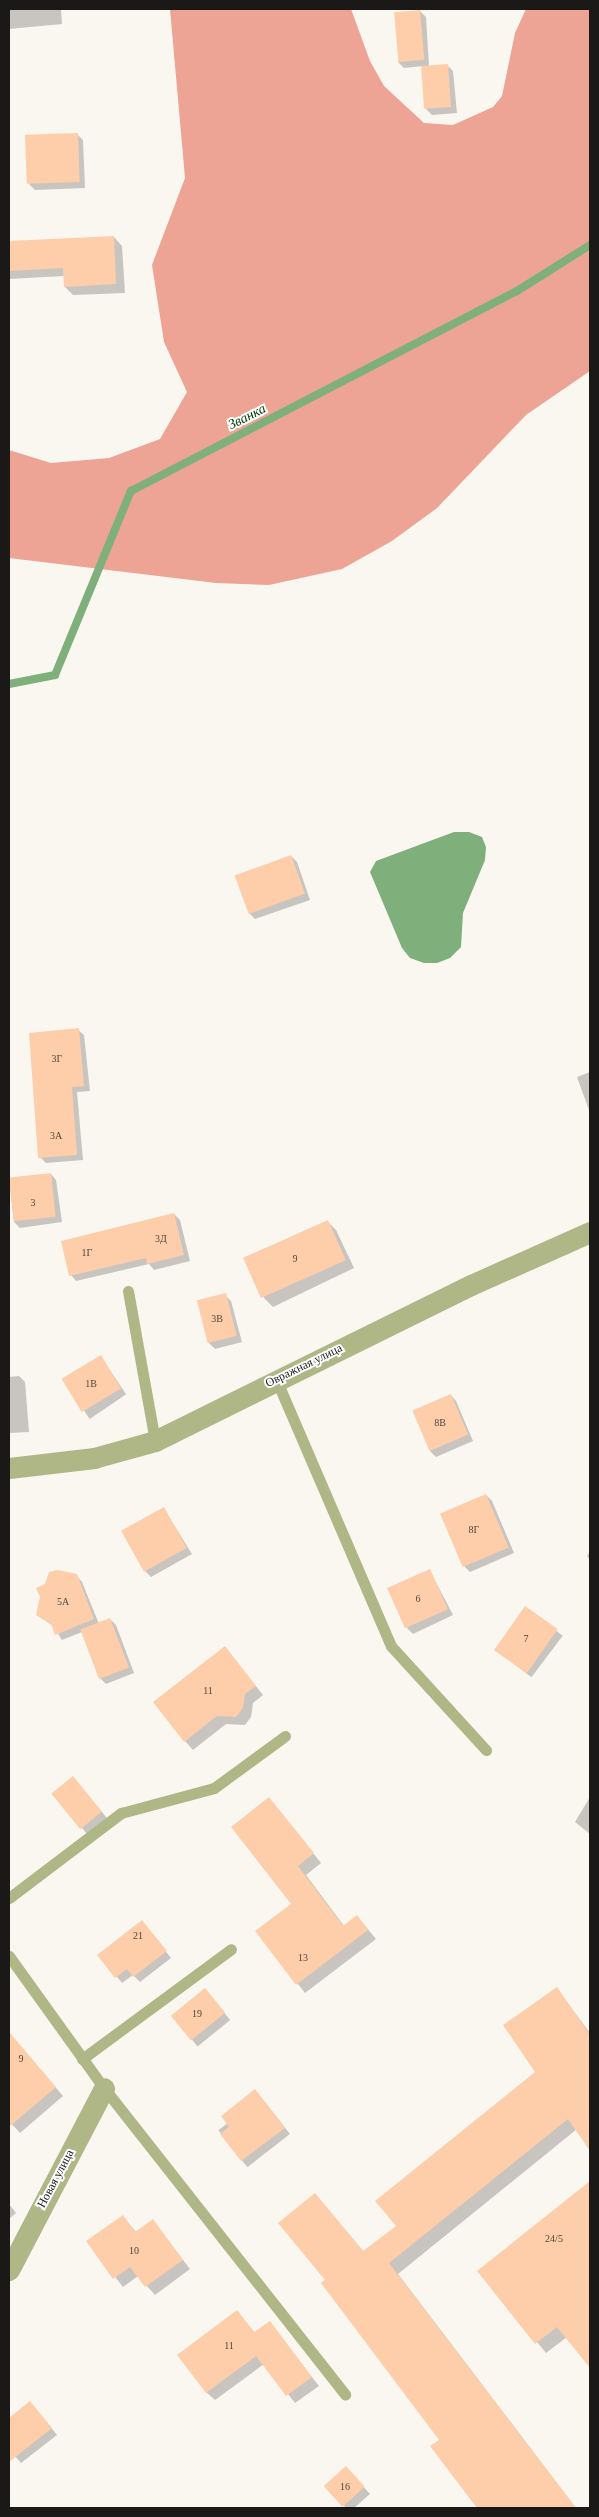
<!DOCTYPE html>
<html>
<head>
<meta charset="utf-8">
<style>
	body { margin:0 }
	#map { position:relative; width:599px; height:2517px; overflow:hidden; background:#faf7f1; font-family:"Times New Roman",serif }
	div>[style] { position:absolute }
	.forest>* { inset:0; background:#eda494 }
	.water>* { inset:0; background:#7fb07c }
	.shadow>* { inset:0; background:#0003; transform-origin:0 0 }
	.stream>* { height:8px; margin:-4px; padding:0 4px; transform-origin:4px; border-radius:4px; background:#7fb07c }
	.building>* { inset:0; background:#fdcea9; transform-origin:0 0 }
	.lane>* { height:11px; margin:-5.5px; padding:0 5.5px; transform-origin:5.5px; border-radius:5.5px; background:#afb786 }
	.street>* { height:21px; margin:-10.5px; padding:0 10.5px; transform-origin:10.5px; border-radius:10.5px; background:#afb786 }
	span { translate:-50% -50%; white-space:nowrap; text-align:center; line-height:1.15; -webkit-text-stroke:4px #fff; paint-order:stroke }
	.number-label { font-size:10px; color:#53463c }
	.number-label span { -webkit-text-stroke-width:0 }
	.street-label { font-size:12px; color:#1a1917 }
	.water-label { font-size:14px; color:#0a400d; font-style:italic }
	.frame { position:absolute; inset:0; border:10px solid #1a1917; pointer-events:none }
</style>
</head>
<body>
<div id="map">
	<div class="forest">
		<div style="clip-path:polygon(170px 9px,351px 9px,370px 61px,384px 86px,424px 123px,453px 125px,493px 107px,502px 96px,515px 33px,526px 9px,590px 9px,590px 371px,526px 415px,437px 508px,392px 541px,342px 569px,269px 585px,216px 583px,9px 558px,9px 450px,51px 463px,109px 458px,160px 439px,187px 392px,164px 342px,152px 265px,185px 178px)"></div>
	</div>
	<div class="water">
		<div style="clip-path:polygon(454px 832px,469px 832px,482px 837px,486px 847px,485px 860px,463px 913px,461px 947px,450px 958px,437px 963px,424px 963px,410px 958px,402px 948px,370px 872px,376px 861px)"></div>
	</div>
	<div class="shadow">
		<div style="clip-path:polygon(9px 9px,61px 9px,62px 24px,9px 29px)"></div>
		<div style="clip-path:polygon(420px 11px,426px 17px,429px 66px,447px 65px,453px 71px,457px 113px,432px 115px,426px 109px,423px 66px,404px 68px,398px 62px)"></div>
		<div style="clip-path:polygon(77px 134px,83px 140px,85px 188px,35px 190px,29px 184px)"></div>
		<div style="clip-path:polygon(114px 237px,122px 246px,125px 293px,73px 295px,65px 287px,64px 276px,9px 279px,9px 242px)"></div>
		<div style="clip-path:polygon(291px 856px,297px 862px,310px 900px,255px 919px,249px 913px)"></div>
		<div style="clip-path:polygon(78px 1030px,84px 1035px,90px 1091px,77px 1092px,83px 1160px,46px 1163px,40px 1157px)"></div>
		<div style="clip-path:polygon(590px 1072px,590px 1113px,577px 1077px)"></div>
		<div style="clip-path:polygon(51px 1174px,56px 1180px,62px 1222px,20px 1228px,14px 1222px,9px 1180px)"></div>
		<div style="clip-path:polygon(174px 1214px,180px 1220px,190px 1261px,154px 1270px,149px 1264px,76px 1281px,71px 1275px)"></div>
		<div style="clip-path:polygon(327px 1221px,336px 1230px,354px 1268px,273px 1307px,264px 1298px,246px 1259px)"></div>
		<div style="clip-path:polygon(225px 1295px,231px 1301px,242px 1342px,215px 1349px,209px 1343px)"></div>
		<div style="left:101px;top:1357px;width:45px;height:44px;rotate:56deg"></div>
		<div style="clip-path:polygon(19px 1376px,25px 1382px,29px 1432px,9px 1433px,9px 1377px)"></div>
		<div style="clip-path:polygon(451px 1395px,456px 1401px,473px 1441px,436px 1457px,430px 1451px)"></div>
		<div style="clip-path:polygon(486px 1495px,492px 1501px,514px 1553px,470px 1572px,464px 1566px)"></div>
		<div style="clip-path:polygon(164px 1509px,192px 1554px,151px 1577px,145px 1571px)"></div>
		<div style="clip-path:polygon(590px 1551px,590px 1560px,587px 1556px)"></div>
		<div style="clip-path:polygon(430px 1571px,453px 1615px,413px 1634px,407px 1628px)"></div>
		<div style="clip-path:polygon(76px 1575px,82px 1582px,99px 1624px,110px 1619px,116px 1625px,134px 1673px,106px 1684px,100px 1678px,82px 1632px,62px 1640px,53px 1626px,37px 1615px)"></div>
		<div style="left:526px;top:1608px;width:46px;height:52px;rotate:37deg"></div>
		<div style="clip-path:polygon(225px 1648px,263px 1695px,253px 1703px,251px 1717px,245px 1725px,226px 1724px,193px 1750px,185px 1741px)"></div>
		<div style="clip-path:polygon(78px 1783px,107px 1818px,87px 1834px,53px 1793px)"></div>
		<div style="clip-path:polygon(590px 1797px,590px 1834px,575px 1822px)"></div>
		<div style="clip-path:polygon(269px 1798px,321px 1863px,306px 1875px,344px 1926px,357px 1916px,376px 1939px,305px 1993px,257px 1932px,293px 1904px)"></div>
		<div style="clip-path:polygon(142px 1922px,171px 1958px,140px 1982px,133px 1975px,122px 1983px,99px 1955px)"></div>
		<div style="left:205px;top:1989px;width:40px;height:42px;rotate:51deg"></div>
		<div style="clip-path:polygon(557px 1989px,590px 2033px,590px 2149px,577px 2129px,398px 2274px,576px 2508px,478px 2508px,432px 2447px,441px 2440px,327px 2280px,315px 2194px,364px 2252px,398px 2226px,537px 2072px)"></div>
		<div style="clip-path:polygon(9px 2033px,63px 2096px,20px 2133px,9px 2121px)"></div>
		<div style="left:261px;top:2097px;width:47px;height:54px;rotate:52deg"></div>
		<div style="clip-path:polygon(590px 2183px,590px 2366px,567px 2337px,546px 2353px,479px 2271px)"></div>
		<div style="clip-path:polygon(9px 2204px,16px 2213px,9px 2219px)"></div>
		<div style="clip-path:polygon(123px 2217px,137px 2233px,153px 2221px,190px 2269px,155px 2295px,138px 2276px,123px 2287px,88px 2242px)"></div>
		<div style="clip-path:polygon(237px 2311px,255px 2333px,269px 2323px,319px 2386px,295px 2403px,264px 2364px,215px 2400px,206px 2392px)"></div>
		<div style="clip-path:polygon(30px 2402px,57px 2435px,21px 2463px,9px 2449px,9px 2419px)"></div>
		<div style="clip-path:polygon(352px 2474px,370px 2494px,354px 2508px,346px 2508px,326px 2486px)"></div>
	</div>
	<div class="stream">
		<div style="left:9px;top:684px;width:47px;rotate:-11.1deg"></div>
		<div style="left:55px;top:675px;width:199px;rotate:-67.6deg"></div>
		<div style="left:131px;top:491px;width:435px;rotate:-27.4deg"></div>
		<div style="left:517px;top:291px;width:86px;rotate:-32.2deg"></div>
	</div>
	<div class="building">
		<div style="left:420px;top:10px;width:50px;height:26px;rotate:85deg"></div>
		<div style="left:448px;top:64px;width:43px;height:27px;rotate:86deg"></div>
		<div style="left:78px;top:133px;width:49px;height:53px;rotate:88deg"></div>
		<div style="clip-path:polygon(114px 236px,116px 284px,64px 287px,63px 268px,9px 271px,9px 241px)"></div>
		<div style="left:291px;top:855px;width:41px;height:60px;rotate:70deg"></div>
		<div style="clip-path:polygon(79px 1028px,84px 1086px,72px 1087px,77px 1155px,38px 1158px,29px 1033px)"></div>
		<div style="left:51px;top:1173px;width:44px;height:42px;rotate:84deg"></div>
		<div style="clip-path:polygon(174px 1213px,184px 1255px,147px 1264px,146px 1258px,69px 1276px,61px 1241px)"></div>
		<div style="left:328px;top:1220px;width:44px;height:93px;rotate:66deg"></div>
		<div style="left:226px;top:1293px;width:44px;height:30px;rotate:76deg"></div>
		<div style="left:101px;top:1355px;width:39px;height:46px;rotate:59deg"></div>
		<div style="left:451px;top:1394px;width:44px;height:42px;rotate:67deg"></div>
		<div style="left:486px;top:1494px;width:58px;height:50px;rotate:67deg"></div>
		<div style="left:164px;top:1507px;width:47px;height:49px;rotate:61deg"></div>
		<div style="left:430px;top:1569px;width:44px;height:47px;rotate:66deg"></div>
		<div style="clip-path:polygon(58px 1570px,77px 1574px,94px 1619px,55px 1635px,51px 1624px,36px 1615px,40px 1597px,36px 1588px,45px 1584px,49px 1572px)"></div>
		<div style="left:525px;top:1606px;width:40px;height:54px;rotate:35deg"></div>
		<div style="left:110px;top:1618px;width:53px;height:32px;rotate:69deg"></div>
		<div style="clip-path:polygon(225px 1646px,256px 1686px,245px 1694px,243px 1708px,236px 1717px,217px 1716px,184px 1742px,153px 1702px)"></div>
		<div style="left:73px;top:1776px;width:46px;height:28px;rotate:51deg"></div>
		<div style="clip-path:polygon(269px 1797px,314px 1853px,298px 1866px,343px 1926px,357px 1915px,368px 1930px,296px 1985px,255px 1931px,291px 1904px,231px 1827px)"></div>
		<div style="clip-path:polygon(142px 1920px,167px 1951px,133px 1977px,127px 1969px,115px 1978px,97px 1955px)"></div>
		<div style="clip-path:polygon(557px 1987px,590px 2035px,590px 2151px,568px 2119px,389px 2263px,576px 2508px,477px 2508px,430px 2446px,439px 2440px,321px 2283px,325px 2280px,278px 2223px,315px 2193px,363px 2251px,396px 2226px,375px 2201px,535px 2072px,503px 2025px)"></div>
		<div style="left:205px;top:1988px;width:32px;height:44px;rotate:51deg"></div>
		<div style="clip-path:polygon(9px 2032px,56px 2087px,9px 2127px)"></div>
		<div style="clip-path:polygon(255px 2089px,285px 2128px,241px 2161px,220px 2134px,229px 2127px,221px 2116px)"></div>
		<div style="clip-path:polygon(590px 2181px,590px 2368px,557px 2327px,535px 2344px,477px 2271px)"></div>
		<div style="clip-path:polygon(123px 2215px,135px 2232px,153px 2219px,183px 2260px,145px 2287px,130px 2267px,113px 2279px,86px 2241px)"></div>
		<div style="clip-path:polygon(237px 2310px,254px 2332px,270px 2321px,312px 2377px,286px 2396px,256px 2356px,206px 2393px,177px 2355px)"></div>
		<div style="clip-path:polygon(30px 2401px,52px 2428px,9px 2462px,9px 2418px)"></div>
		<div style="left:346px;top:2466px;width:28px;height:30px;rotate:48deg"></div>
	</div>
	<div class="lane">
		<div style="left:128px;top:1291px;width:152px;rotate:79.8deg"></div>
		<div style="left:276px;top:1379px;width:291px;rotate:66.7deg"></div>
		<div style="left:391px;top:1646px;width:141px;rotate:47.6deg"></div>
		<div style="left:9px;top:1898px;width:141px;rotate:-37.2deg"></div>
		<div style="left:121px;top:1813px;width:96px;rotate:-15deg"></div>
		<div style="left:214px;top:1788px;width:88px;rotate:-36.2deg"></div>
		<div style="left:9px;top:1956px;width:163px;rotate:54.3deg"></div>
		<div style="left:104px;top:2088px;width:390px;rotate:51.8deg"></div>
		<div style="left:82px;top:2059px;width:185px;rotate:-36.4deg"></div>
	</div>
	<div class="street">
		<div style="left:9px;top:1468px;width:86px;rotate:-6.7deg"></div>
		<div style="left:94px;top:1458px;width:63px;rotate:-15.6deg"></div>
		<div style="left:155px;top:1441px;width:352px;rotate:-26.3deg"></div>
		<div style="left:471px;top:1285px;width:130px;rotate:-24deg"></div>
		<div style="left:9px;top:2270px;width:205px;rotate:-62.4deg"></div>
	</div>
	<div class="number-label">
		<span style="left:57px;top:1059px">3Г</span>
		<span style="left:56px;top:1136px">3А</span>
		<span style="left:33px;top:1203px">3</span>
		<span style="left:161px;top:1239px">3Д</span>
		<span style="left:87px;top:1253px">1Г</span>
		<span style="left:295px;top:1259px">9</span>
		<span style="left:217px;top:1319px">3В</span>
		<span style="left:91px;top:1384px">1В</span>
		<span style="left:440px;top:1423px">8В</span>
		<span style="left:474px;top:1530px">8Г</span>
		<span style="left:418px;top:1599px">6</span>
		<span style="left:63px;top:1602px">5А</span>
		<span style="left:526px;top:1639px">7</span>
		<span style="left:208px;top:1691px">11</span>
		<span style="left:138px;top:1936px">21</span>
		<span style="left:303px;top:1958px">13</span>
		<span style="left:197px;top:2014px">19</span>
		<span style="left:21px;top:2059px">9</span>
		<span style="left:554px;top:2239px">24/5</span>
		<span style="left:134px;top:2251px">10</span>
		<span style="left:229px;top:2346px">11</span>
		<span style="left:345px;top:2487px">16</span>
	</div>
	<div class="street-label">
		<span style="left:304px;top:1366px;rotate:-26deg">Овражная улица</span>
		<span style="left:56px;top:2179px;rotate:-62deg">Новая улица</span>
	</div>
	<div class="water-label">
		<span style="left:247px;top:417px;rotate:-27deg">Званка</span>
	</div>
	<div class="frame"></div>
</div>
</body>
</html>
